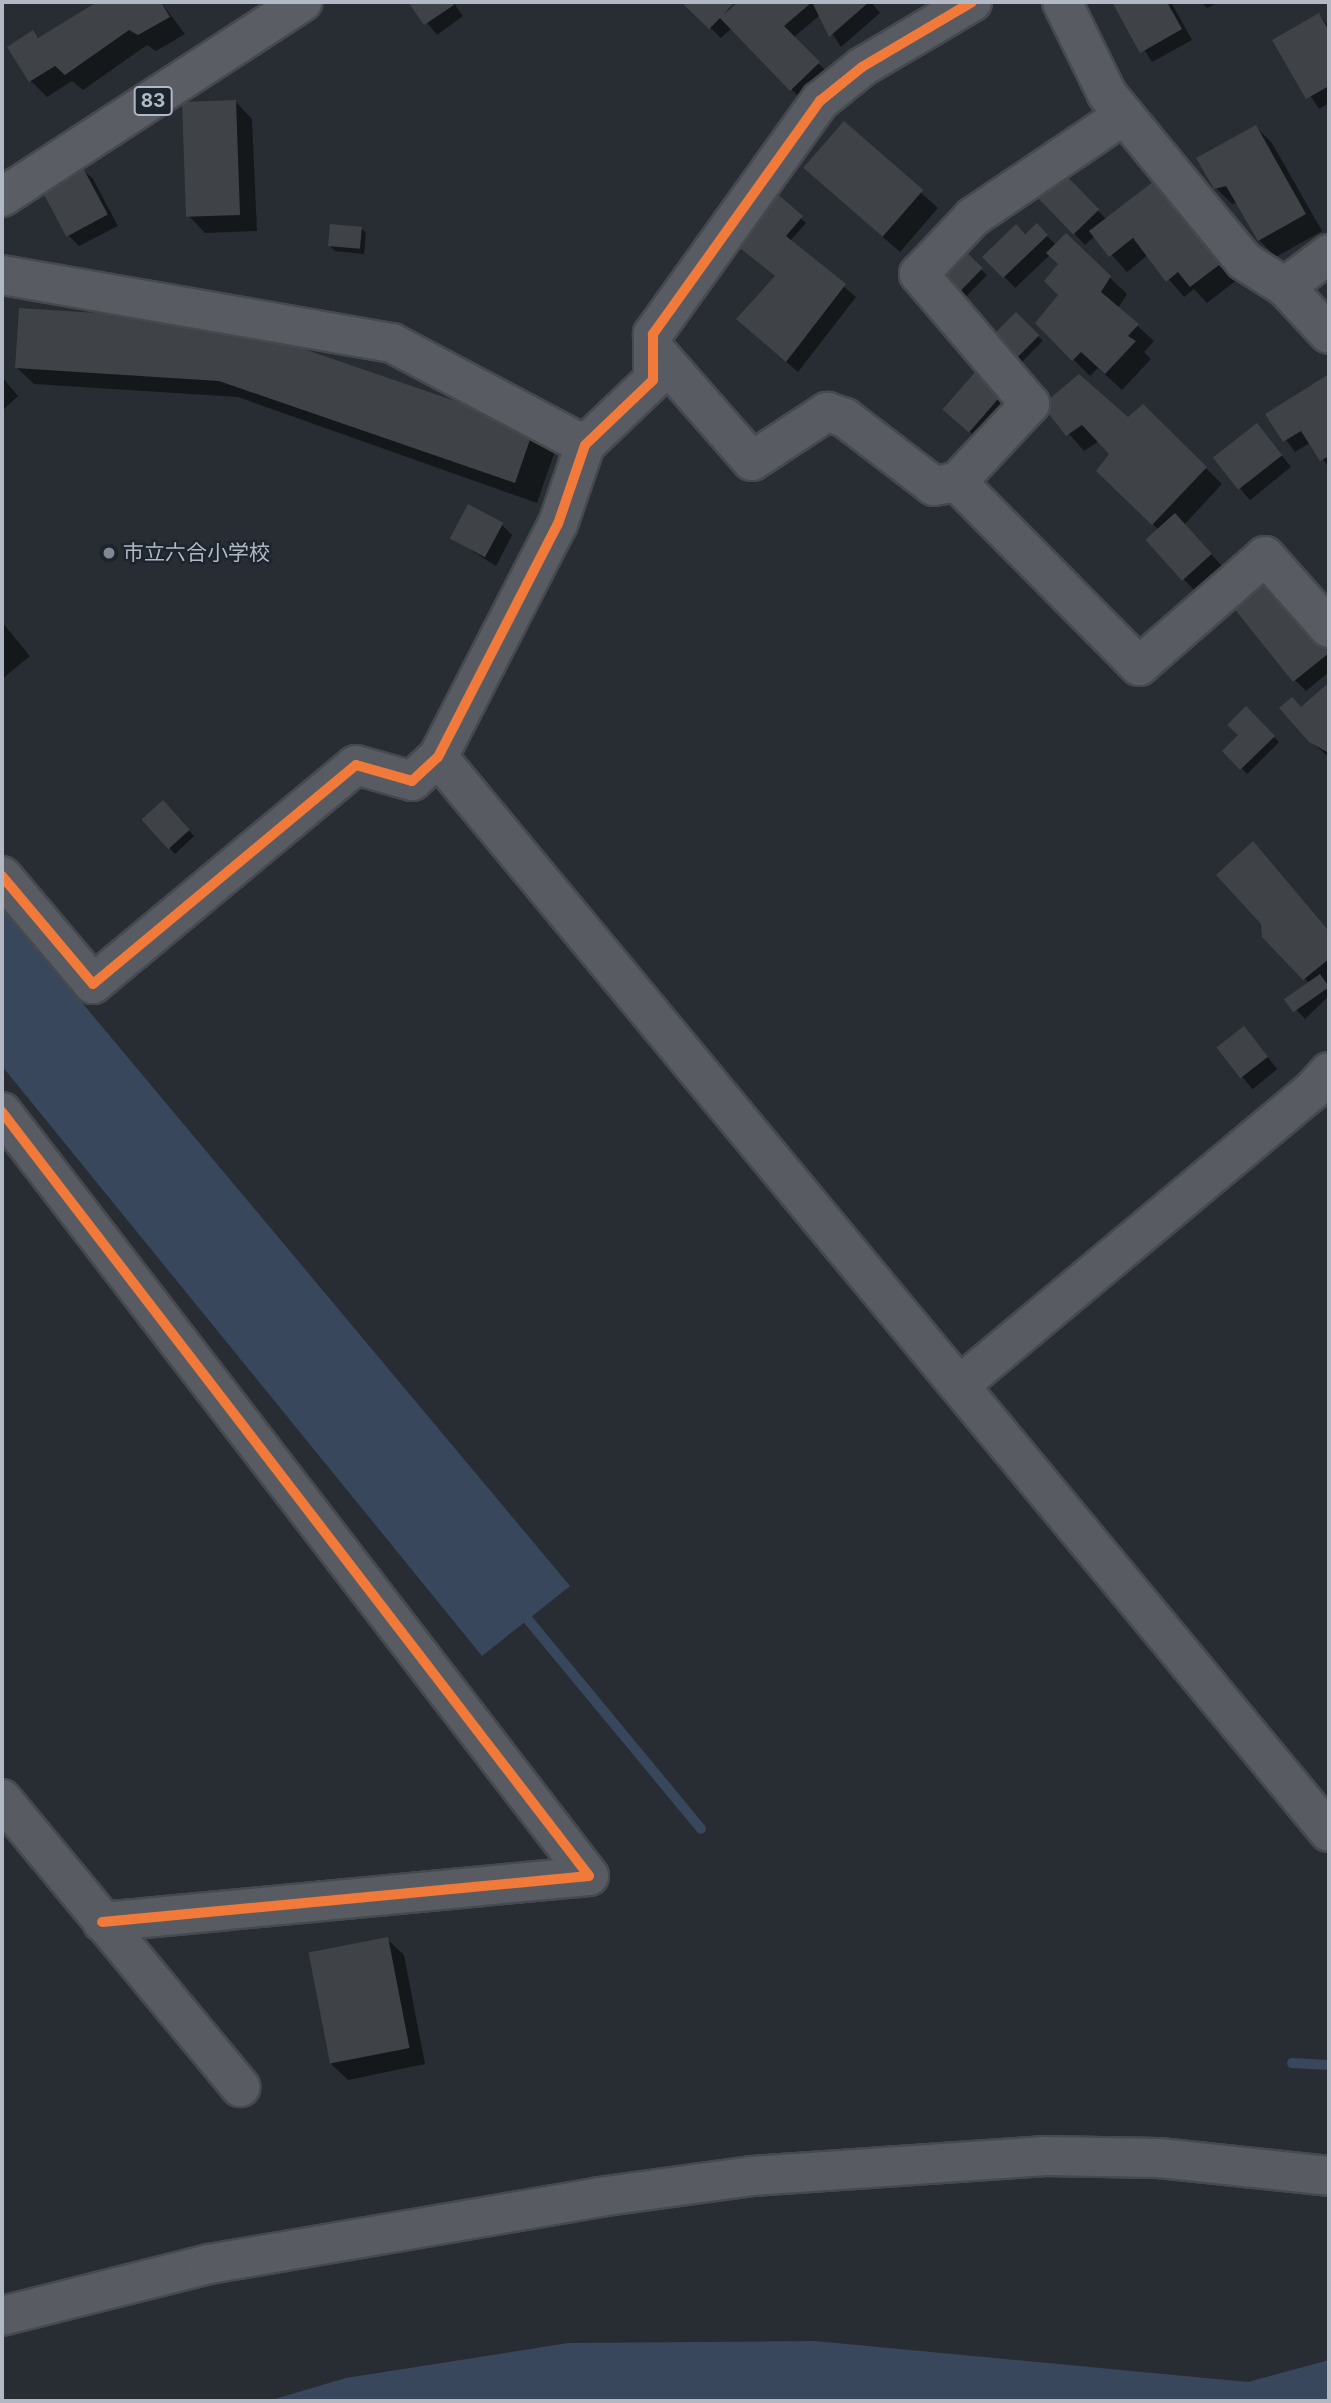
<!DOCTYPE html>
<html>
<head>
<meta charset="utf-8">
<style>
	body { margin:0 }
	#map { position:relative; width:1331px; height:2403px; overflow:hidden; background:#282d33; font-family:Inter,"Noto Sans JP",sans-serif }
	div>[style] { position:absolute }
	.water>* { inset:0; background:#38475c }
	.shadow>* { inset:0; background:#0007; transform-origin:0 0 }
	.stream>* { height:10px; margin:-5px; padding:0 5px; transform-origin:5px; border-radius:5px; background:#38475c }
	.building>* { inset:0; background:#3f4348; transform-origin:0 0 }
	.roads { filter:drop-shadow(2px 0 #46494e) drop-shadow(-2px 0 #46494e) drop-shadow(0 2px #46494e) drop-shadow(0 -2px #46494e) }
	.street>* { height:38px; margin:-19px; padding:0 19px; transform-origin:19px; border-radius:19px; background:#585c62 }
	.primary>* { height:38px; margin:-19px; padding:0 19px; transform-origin:19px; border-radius:19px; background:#5a5e64 }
	.cycleway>* { height:10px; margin:-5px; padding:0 5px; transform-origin:5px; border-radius:5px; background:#f17a3a }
	.dots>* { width:19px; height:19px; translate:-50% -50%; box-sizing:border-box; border:4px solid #1c242e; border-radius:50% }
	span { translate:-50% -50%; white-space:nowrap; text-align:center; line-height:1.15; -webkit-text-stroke:5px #1c242e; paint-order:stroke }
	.shield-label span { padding:2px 5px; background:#1c242e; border:2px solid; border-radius:5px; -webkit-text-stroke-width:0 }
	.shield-label { font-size:19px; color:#b2b9c5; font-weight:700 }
	.poi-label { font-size:21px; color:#b2b9c5 }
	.left { translate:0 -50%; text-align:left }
	.frame { position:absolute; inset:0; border:4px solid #b2b9c5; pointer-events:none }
</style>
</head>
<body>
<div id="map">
	<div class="water">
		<div style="clip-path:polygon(2px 907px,570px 1586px,482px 1656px,2px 1066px)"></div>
		<div style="clip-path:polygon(815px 2341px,1248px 2382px,1329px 2360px,1329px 2401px,268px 2401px,346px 2378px,568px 2343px)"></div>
	</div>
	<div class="shadow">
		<div style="clip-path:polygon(100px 2px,161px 2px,185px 34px,156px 51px,147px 45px,83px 90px,72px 81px,47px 97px,31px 81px,33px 33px,40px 39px)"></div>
		<div style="clip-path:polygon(410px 2px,453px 2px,463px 16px,437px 35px)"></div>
		<div style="clip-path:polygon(684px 2px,735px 2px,724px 17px,741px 2px,871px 2px,880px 13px,841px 47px,820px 15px,793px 38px,829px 74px,802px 100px,732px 28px,721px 38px)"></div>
		<div style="clip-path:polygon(1114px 2px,1171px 2px,1192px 40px,1152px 62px)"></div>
		<div style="clip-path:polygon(1201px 2px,1219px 2px,1207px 8px)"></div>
		<div style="clip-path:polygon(1319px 15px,1329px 26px,1329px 103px,1319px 109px,1275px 40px)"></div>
		<div style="clip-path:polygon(236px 102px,252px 119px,257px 231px,205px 233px,189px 216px)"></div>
		<div style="clip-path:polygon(844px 124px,938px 208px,900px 252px,823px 184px)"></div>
		<div style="clip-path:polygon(1256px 127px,1272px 143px,1322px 231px,1276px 257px,1259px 240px,1238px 203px,1232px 204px,1215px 187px)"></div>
		<div style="clip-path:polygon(82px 169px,93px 179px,118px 226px,79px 246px,68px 235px)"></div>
		<div style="clip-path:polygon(1061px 173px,1107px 220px,1175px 197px,1238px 279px,1207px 303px,1194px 289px,1184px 297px,1148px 255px,1127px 272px,1095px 236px,1085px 245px,1037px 195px)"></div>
		<div style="clip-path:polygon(768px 189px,806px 223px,790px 241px,856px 297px,798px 372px,750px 330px,776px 277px,728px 237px)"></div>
		<div style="clip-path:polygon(1037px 226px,1056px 245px,1066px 235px,1110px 278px,1127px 294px,1118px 308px,1154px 341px,1144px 352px,1151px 359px,1122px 390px,1098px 368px,1090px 376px,1037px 323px,1060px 295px,1060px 264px,1050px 255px,1015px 288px,985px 257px)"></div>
		<div style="clip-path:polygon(361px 228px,366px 233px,364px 254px,335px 251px,330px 246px)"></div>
		<div style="left:959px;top:248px;width:39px;height:32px;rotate:44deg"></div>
		<div style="clip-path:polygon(20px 310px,533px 430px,555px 451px,537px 503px,238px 397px,34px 384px,17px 368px)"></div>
		<div style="left:1016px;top:315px;width:37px;height:36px;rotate:44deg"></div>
		<div style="clip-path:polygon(976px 373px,1012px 406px,981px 442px,956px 419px)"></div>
		<div style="clip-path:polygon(1329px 376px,1329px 468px,1311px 442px,1295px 452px,1268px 415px)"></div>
		<div style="clip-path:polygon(2px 377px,18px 396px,2px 411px)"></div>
		<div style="clip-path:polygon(1044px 405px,1128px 419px,1143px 406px,1222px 484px,1184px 525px,1222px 566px,1195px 591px,1147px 540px,1159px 530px,1115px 488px,1111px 453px,1099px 441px,1084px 451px)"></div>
		<div style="left:1257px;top:425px;width:54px;height:53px;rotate:51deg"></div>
		<div style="clip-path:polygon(501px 524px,512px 535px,496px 566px,452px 538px)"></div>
		<div style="clip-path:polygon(1277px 603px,1296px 607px,1329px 647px,1329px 672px,1306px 691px,1295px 680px)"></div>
		<div style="clip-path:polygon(2px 622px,30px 656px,2px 679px)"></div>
		<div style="clip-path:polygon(1326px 688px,1329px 691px,1329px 757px,1310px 741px,1301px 709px)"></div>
		<div style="clip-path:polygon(1246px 709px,1279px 742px,1247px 774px,1225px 751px,1240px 735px)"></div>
		<div style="clip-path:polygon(168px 807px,194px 836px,175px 854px,170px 849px)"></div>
		<div style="clip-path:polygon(1253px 843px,1329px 931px,1329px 996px,1305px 1019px,1291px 1004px,1311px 985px,1264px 936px)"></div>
		<div style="left:1244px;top:1028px;width:53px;height:32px;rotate:51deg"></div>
		<div style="clip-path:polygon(387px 1939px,404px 1955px,425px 2064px,348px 2080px,331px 2064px)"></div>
	</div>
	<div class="stream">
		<div style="left:520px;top:1610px;width:284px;rotate:50.4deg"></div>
		<div style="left:1292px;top:2063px;width:37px;rotate:3deg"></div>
	</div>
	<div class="building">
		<div style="clip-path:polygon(97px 2px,161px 2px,170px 17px,138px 35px,129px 30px,65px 75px,55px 66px,29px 82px,7px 47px,33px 30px,38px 38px)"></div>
		<div style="clip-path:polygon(408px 2px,452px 2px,454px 5px,424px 25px)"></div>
		<div style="clip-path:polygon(681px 2px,735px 2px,723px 15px,738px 2px,812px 2px,784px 26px,820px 62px,790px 91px,720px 18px,709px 29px)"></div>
		<div style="clip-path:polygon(812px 2px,869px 2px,829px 37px)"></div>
		<div style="clip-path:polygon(1112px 2px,1167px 2px,1182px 29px,1140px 53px)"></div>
		<div style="clip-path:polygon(1319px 13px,1329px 31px,1329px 86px,1306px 99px,1272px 40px)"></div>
		<div style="left:236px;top:100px;width:115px;height:54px;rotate:88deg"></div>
		<div style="left:844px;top:121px;width:105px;height:62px;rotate:41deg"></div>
		<div style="clip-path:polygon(1256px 125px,1306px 214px,1258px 241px,1226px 186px,1214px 189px,1196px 158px)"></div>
		<div style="left:82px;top:166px;width:55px;height:47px;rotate:62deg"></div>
		<div style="left:1061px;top:170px;width:55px;height:36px;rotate:46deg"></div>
		<div style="clip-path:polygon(1158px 178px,1223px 262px,1190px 287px,1178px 272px,1166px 282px,1133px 238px,1109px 257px,1089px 231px)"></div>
		<div style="clip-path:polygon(768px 186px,803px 216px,786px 236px,846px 284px,786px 362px,736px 319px,775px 276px,726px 237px)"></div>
		<div style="clip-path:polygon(1037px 223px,1048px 235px,1003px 278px,982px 257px,1016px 224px,1025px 234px)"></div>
		<div style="left:330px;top:224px;width:32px;height:22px;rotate:5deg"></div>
		<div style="clip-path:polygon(1066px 233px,1111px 276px,1101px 292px,1139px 324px,1128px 336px,1136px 341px,1105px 374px,1081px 352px,1072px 361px,1035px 323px,1058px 295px,1044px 281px,1058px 264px,1046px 253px)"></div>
		<div style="left:959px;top:245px;width:33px;height:36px;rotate:44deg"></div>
		<div style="clip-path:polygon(19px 308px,222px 321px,534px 428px,515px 483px,219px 381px,15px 368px)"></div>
		<div style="left:1016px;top:312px;width:33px;height:40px;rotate:45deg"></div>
		<div style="left:976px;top:371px;width:35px;height:51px;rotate:41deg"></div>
		<div style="clip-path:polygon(1079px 374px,1128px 417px,1143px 404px,1207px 467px,1152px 525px,1096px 471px,1109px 454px,1082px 425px,1066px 436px,1042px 405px)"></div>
		<div style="clip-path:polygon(1329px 374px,1329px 456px,1320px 461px,1301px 431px,1283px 442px,1265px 414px)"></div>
		<div style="left:1257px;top:423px;width:41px;height:56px;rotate:52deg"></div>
		<div style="left:468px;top:504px;width:40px;height:39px;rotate:28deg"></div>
		<div style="left:1175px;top:513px;width:55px;height:40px;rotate:48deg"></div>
		<div style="clip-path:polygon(1261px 584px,1276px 601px,1286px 594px,1329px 647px,1329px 653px,1293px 682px,1233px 607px)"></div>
		<div style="clip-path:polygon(1326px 685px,1329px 689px,1329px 753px,1309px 742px,1279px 708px,1292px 697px,1301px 707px)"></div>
		<div style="clip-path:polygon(1246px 706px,1275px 736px,1240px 770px,1222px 751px,1238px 735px,1227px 725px)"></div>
		<div style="left:163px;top:800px;width:40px;height:29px;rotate:48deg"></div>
		<div style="clip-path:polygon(1253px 841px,1329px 931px,1329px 959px,1303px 980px,1262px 937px,1261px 924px,1216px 875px)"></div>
		<div style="left:1320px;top:974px;width:16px;height:44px;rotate:55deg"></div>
		<div style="left:1244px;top:1026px;width:39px;height:35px;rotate:52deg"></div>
		<div style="left:388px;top:1937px;width:113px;height:81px;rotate:79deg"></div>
	</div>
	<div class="roads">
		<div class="street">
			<div style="left:1062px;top:2px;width:102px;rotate:63.9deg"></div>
			<div style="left:1107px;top:94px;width:216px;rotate:50.6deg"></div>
			<div style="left:1244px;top:261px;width:49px;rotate:32.4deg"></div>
			<div style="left:1285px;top:287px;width:64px;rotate:46.9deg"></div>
			<div style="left:2px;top:275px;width:396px;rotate:9.9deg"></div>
			<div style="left:392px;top:343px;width:218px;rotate:27.9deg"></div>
			<div style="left:1285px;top:287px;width:55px;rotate:-36.9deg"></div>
			<div style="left:653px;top:348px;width:150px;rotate:48.8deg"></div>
			<div style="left:752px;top:461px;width:90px;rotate:-33.2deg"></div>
			<div style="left:827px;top:412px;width:19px;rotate:18deg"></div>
			<div style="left:845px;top:418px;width:112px;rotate:37.4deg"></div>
			<div style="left:934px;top:486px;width:23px;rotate:-10deg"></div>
			<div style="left:957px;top:482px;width:259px;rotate:45.3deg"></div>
			<div style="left:1139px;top:666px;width:167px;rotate:-41.1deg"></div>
			<div style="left:1265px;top:556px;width:96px;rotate:48.4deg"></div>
			<div style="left:957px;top:482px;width:107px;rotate:-46.9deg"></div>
			<div style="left:1030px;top:404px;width:171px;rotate:-130.5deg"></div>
			<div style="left:919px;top:274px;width:79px;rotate:-46.5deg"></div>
			<div style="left:973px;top:217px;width:182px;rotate:-34deg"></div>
			<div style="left:438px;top:757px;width:1396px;rotate:50.35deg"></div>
			<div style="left:2px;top:876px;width:141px;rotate:49.9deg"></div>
			<div style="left:93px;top:984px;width:342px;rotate:-39.8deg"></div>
			<div style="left:356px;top:765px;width:58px;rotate:15.9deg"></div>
			<div style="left:412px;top:781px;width:35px;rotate:-43deg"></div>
			<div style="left:438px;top:757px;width:262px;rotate:-62.8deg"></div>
			<div style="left:558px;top:524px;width:83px;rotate:-71.1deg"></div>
			<div style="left:585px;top:445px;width:94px;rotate:-43.7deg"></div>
			<div style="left:653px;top:380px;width:46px;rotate:-90deg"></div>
			<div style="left:653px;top:334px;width:287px;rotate:-54.4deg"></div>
			<div style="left:820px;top:101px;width:54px;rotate:-39deg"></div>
			<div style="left:862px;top:67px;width:128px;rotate:-30.6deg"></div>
			<div style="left:2px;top:1112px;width:963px;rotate:52.46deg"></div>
			<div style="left:589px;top:1876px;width:489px;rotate:174.6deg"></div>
			<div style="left:960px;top:1385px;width:457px;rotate:-39.9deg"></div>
			<div style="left:1311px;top:1092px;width:27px;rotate:-48deg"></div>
			<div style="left:2px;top:1799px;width:374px;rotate:50.4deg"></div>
			<div style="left:2px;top:2316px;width:213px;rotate:-14.1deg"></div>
			<div style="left:209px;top:2264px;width:396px;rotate:-9.7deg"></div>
			<div style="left:599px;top:2197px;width:154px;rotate:-7.8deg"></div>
			<div style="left:752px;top:2176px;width:291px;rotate:-3.9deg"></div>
			<div style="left:1042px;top:2156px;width:117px;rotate:1deg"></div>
			<div style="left:1159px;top:2158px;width:171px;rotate:6deg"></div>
		</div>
		<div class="primary">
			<div style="left:2px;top:197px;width:358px;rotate:-33deg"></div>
		</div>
	</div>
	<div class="cycleway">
		<div style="left:2px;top:876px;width:141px;rotate:49.9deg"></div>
		<div style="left:93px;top:984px;width:342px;rotate:-39.8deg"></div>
		<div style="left:356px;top:765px;width:58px;rotate:15.9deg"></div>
		<div style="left:412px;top:781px;width:35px;rotate:-43deg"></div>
		<div style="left:438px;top:757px;width:262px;rotate:-62.8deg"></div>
		<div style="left:558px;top:524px;width:83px;rotate:-71.1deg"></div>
		<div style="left:585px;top:445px;width:94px;rotate:-43.7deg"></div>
		<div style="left:653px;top:380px;width:46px;rotate:-90deg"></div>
		<div style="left:653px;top:334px;width:287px;rotate:-54.4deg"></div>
		<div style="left:820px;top:101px;width:54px;rotate:-39deg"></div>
		<div style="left:862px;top:67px;width:128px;rotate:-30.6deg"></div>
		<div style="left:2px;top:1112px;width:963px;rotate:52.46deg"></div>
		<div style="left:589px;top:1876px;width:489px;rotate:174.6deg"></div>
	</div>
	<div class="dots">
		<div style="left:109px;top:553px;background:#828892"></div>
	</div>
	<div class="shield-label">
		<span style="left:153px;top:101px">83</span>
	</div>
	<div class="poi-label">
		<span class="left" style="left:123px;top:553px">市立六合小学校</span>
	</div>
	<div class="frame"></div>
</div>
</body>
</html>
